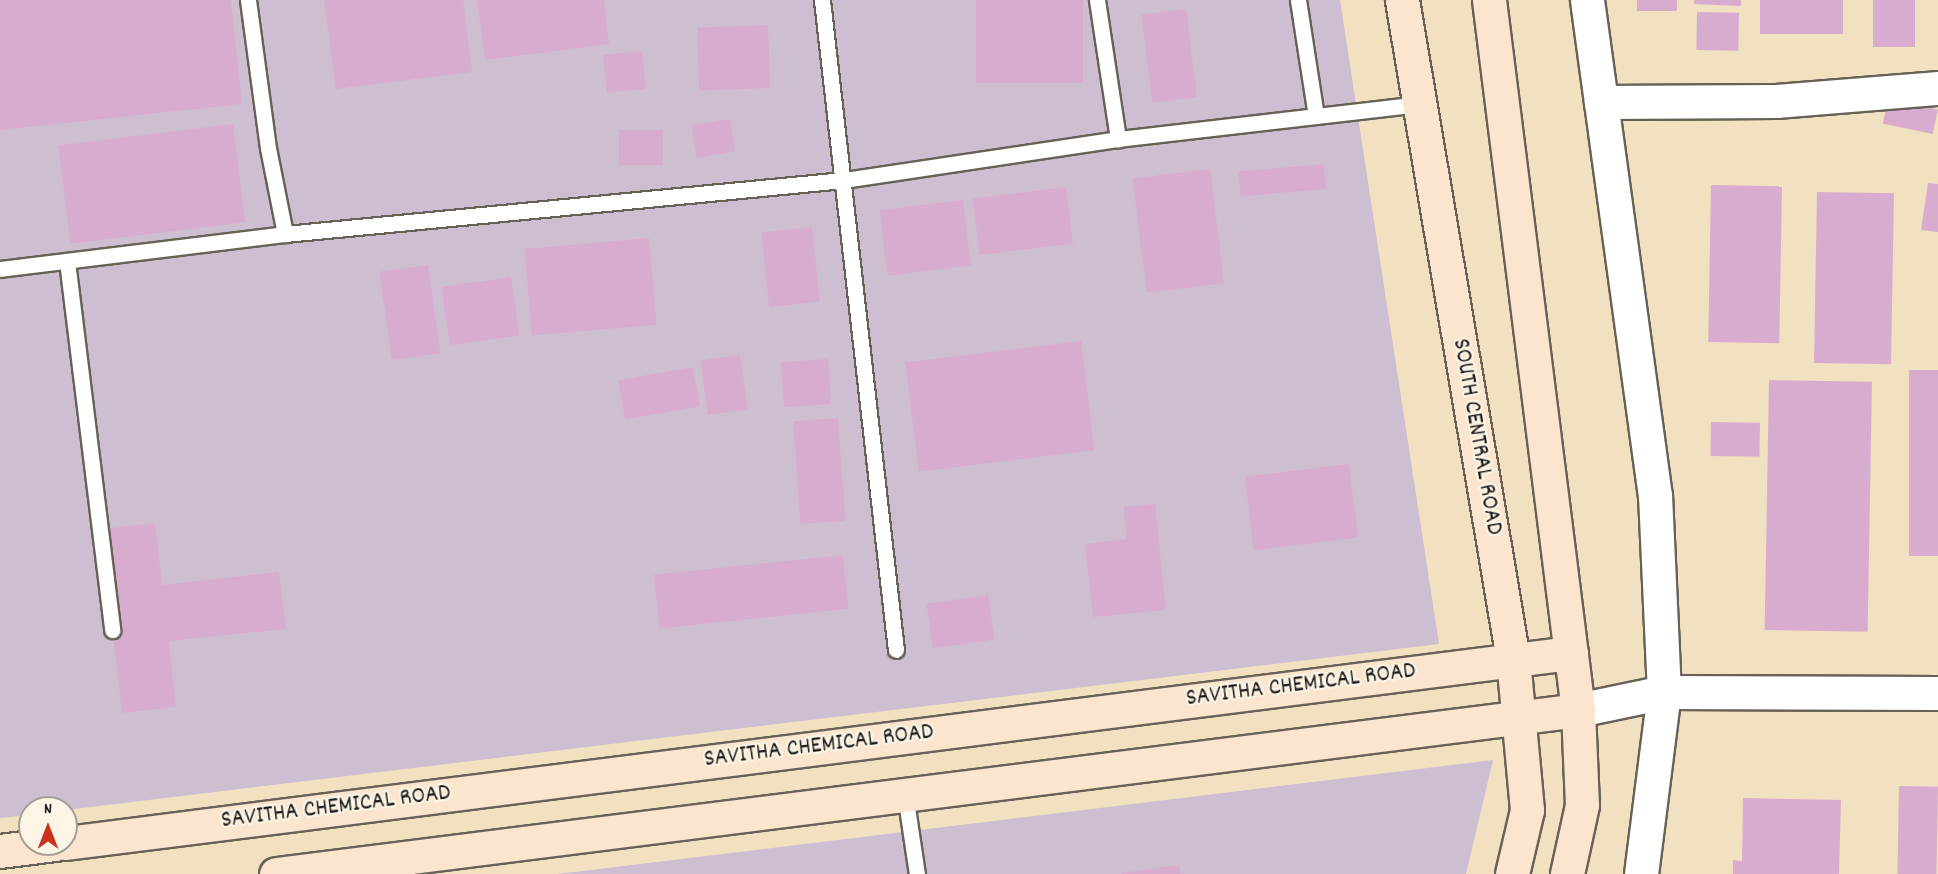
<!DOCTYPE html>
<html>
<head>
<meta charset="utf-8">
<style>
	body { margin:0 }
	#map { position:relative; width:1938px; height:874px; overflow:hidden; background:#f1e1c1; font-family:Dekko,sans-serif }
	div>[style] { position:absolute }
	.industrial>* { inset:0; background:#cebed2 }
	.building>* { inset:0; background:#d8accf; transform-origin:0 0 }
	.roads { filter:drop-shadow(2px 0 #676156) drop-shadow(-2px 0 #676156) drop-shadow(0 2px #676156) drop-shadow(0 -2px #676156) }
	.service>* { height:15px; margin:-7.5px; padding:0 7.5px; transform-origin:7.5px; border-radius:7.5px; background:#fff }
	.tertiary>* { height:33px; margin:-16.5px; padding:0 16.5px; transform-origin:16.5px; border-radius:16.5px; background:#fff }
	.secondary>* { height:33px; margin:-16.5px; padding:0 16.5px; transform-origin:16.5px; border-radius:16.5px; background:#fbe5cf }
	span { translate:-50% -50%; white-space:nowrap; text-align:center; line-height:1.15; -webkit-text-stroke:4.5px #fcf5e5; paint-order:stroke }
	.street-label { font-size:24px; color:#1c1c1c }
	.north { position:absolute; left:18px; top:796px; width:60px; height:60px; box-sizing:border-box; background:#fcf5e5; border:2px solid #a29e95; border-radius:50%; rotate:0deg; font-size:16px; font-weight:700; line-height:24px; text-align:center; color:#1c1c1c }
	.north::after { content:''; display:block; margin:auto; width:21px; height:27px; background:#c8321e; clip-path:polygon(50% 0,100% 100%,50% 72%,0 100%) }
</style>
</head>
<body>
<div id="map">
	<div class="industrial">
		<div style="clip-path:polygon(0 0,1340px 0,1439px 644px,66px 810px,66px 808px,30px 808px,30px 815px,0 818px)"></div>
		<div style="clip-path:polygon(1493px 760px,1466px 874px,558px 874px)"></div>
	</div>
	<div class="building">
		<div style="clip-path:polygon(0 0,231px 0,242px 104px,0 130px)"></div>
		<div style="clip-path:polygon(324px 0,463px 0,472px 72px,336px 89px)"></div>
		<div style="clip-path:polygon(477px 0,604px 0,609px 44px,485px 60px)"></div>
		<div style="left:976px;top:0;width:107px;height:83px"></div>
		<div style="left:1637px;top:0;width:40px;height:11px"></div>
		<div style="clip-path:polygon(1694px 0,1741px 0,1741px 6px,1694px 4px)"></div>
		<div style="left:1760px;top:0;width:83px;height:34px"></div>
		<div style="left:1873px;top:0;width:42px;height:47px"></div>
		<div style="left:1186px;top:9px;width:89px;height:45px;rotate:83deg"></div>
		<div style="left:1697px;top:12px;width:42px;height:38px;rotate:1deg"></div>
		<div style="left:768px;top:25px;width:63px;height:71px;rotate:88deg"></div>
		<div style="left:642px;top:51px;width:38px;height:39px;rotate:84deg"></div>
		<div style="left:1888px;top:99px;width:51px;height:25px;rotate:12deg"></div>
		<div style="left:730px;top:119px;width:33px;height:39px;rotate:81deg"></div>
		<div style="left:233px;top:124px;width:99px;height:176px;rotate:83deg"></div>
		<div style="left:619px;top:130px;width:44px;height:35px"></div>
		<div style="left:1324px;top:164px;width:25px;height:86px;rotate:85deg"></div>
		<div style="left:1210px;top:169px;width:115px;height:78px;rotate:83deg"></div>
		<div style="clip-path:polygon(1928px 183px,1938px 184px,1938px 232px,1921px 230px)"></div>
		<div style="left:1711px;top:185px;width:71px;height:157px;rotate:1deg"></div>
		<div style="left:1066px;top:187px;width:57px;height:94px;rotate:83deg"></div>
		<div style="left:1817px;top:192px;width:77px;height:171px;rotate:1deg"></div>
		<div style="left:963px;top:200px;width:66px;height:84px;rotate:83deg"></div>
		<div style="left:812px;top:227px;width:75px;height:51px;rotate:84deg"></div>
		<div style="left:649px;top:238px;width:87px;height:125px;rotate:85deg"></div>
		<div style="left:428px;top:265px;width:89px;height:49px;rotate:82deg"></div>
		<div style="left:511px;top:277px;width:59px;height:70px;rotate:82deg"></div>
		<div style="left:1081px;top:341px;width:110px;height:177px;rotate:83deg"></div>
		<div style="left:740px;top:355px;width:55px;height:40px;rotate:82deg"></div>
		<div style="left:828px;top:359px;width:45px;height:47px;rotate:86deg"></div>
		<div style="left:693px;top:367px;width:40px;height:76px;rotate:80deg"></div>
		<div style="left:1909px;top:370px;width:29px;height:186px"></div>
		<div style="left:1769px;top:380px;width:103px;height:250px;rotate:1deg"></div>
		<div style="left:838px;top:418px;width:103px;height:45px;rotate:86deg"></div>
		<div style="left:1711px;top:422px;width:49px;height:34px;rotate:1deg"></div>
		<div style="left:1349px;top:464px;width:74px;height:105px;rotate:83deg"></div>
		<div style="clip-path:polygon(1155px 504px,1166px 610px,1093px 617px,1085px 544px,1127px 539px,1124px 507px)"></div>
		<div style="clip-path:polygon(155px 523px,162px 585px,279px 572px,286px 629px,169px 641px,176px 707px,122px 713px,101px 529px)"></div>
		<div style="left:843px;top:555px;width:54px;height:190px;rotate:84deg"></div>
		<div style="left:988px;top:595px;width:45px;height:62px;rotate:82deg"></div>
		<div style="left:1899px;top:786px;width:39px;height:88px;rotate:1deg"></div>
		<div style="clip-path:polygon(1743px 798px,1841px 800px,1839px 874px,1733px 874px,1733px 860px,1742px 861px)"></div>
		<div style="clip-path:polygon(1179px 865px,1181px 874px,1121px 874px,1121px 873px)"></div>
	</div>
	<div class="roads">
		<div class="service">
			<div style="left:248px;top:0;width:149px;rotate:82.3deg"></div>
			<div style="left:268px;top:148px;width:88px;rotate:78.8deg"></div>
			<div style="left:822px;top:0;width:654px;rotate:83.51deg"></div>
			<div style="left:1097px;top:0;width:141px;rotate:81.4deg"></div>
			<div style="left:1298px;top:0;width:117px;rotate:81.2deg"></div>
			<div style="left:67px;top:261px;width:372px;rotate:83deg"></div>
			<div style="left:0;top:269px;width:287px;rotate:-7deg"></div>
			<div style="left:285px;top:234px;width:562px;rotate:-5.52deg"></div>
			<div style="left:844px;top:180px;width:277px;rotate:-8.5deg"></div>
			<div style="left:1118px;top:139px;width:303px;rotate:-6.6deg"></div>
			<div style="left:905px;top:794px;width:81px;rotate:81.5deg"></div>
		</div>
		<div class="tertiary">
			<div style="left:1587px;top:0;width:103px;rotate:82.2deg"></div>
			<div style="left:1601px;top:102px;width:175px;rotate:-0.3deg"></div>
			<div style="left:1776px;top:101px;width:163px;rotate:-4.6deg"></div>
			<div style="left:1601px;top:102px;width:397px;rotate:82.2deg"></div>
			<div style="left:1655px;top:495px;width:197px;rotate:87.4deg"></div>
			<div style="left:1664px;top:692px;width:183px;rotate:97.2deg"></div>
			<div style="left:1578px;top:710px;width:88px;rotate:-11.8deg"></div>
			<div style="left:1664px;top:692px;width:274px;rotate:0.2deg"></div>
		</div>
		<div class="secondary">
			<div style="left:1402px;top:0;width:668px;rotate:80.44deg"></div>
			<div style="left:1513px;top:659px;width:152px;rotate:84.7deg"></div>
			<div style="left:1527px;top:810px;width:66px;rotate:103.2deg"></div>
			<div style="left:1489px;top:0;width:716px;rotate:82.86deg"></div>
			<div style="left:1578px;top:710px;width:95px;rotate:87.6deg"></div>
			<div style="left:1582px;top:805px;width:71px;rotate:102.3deg"></div>
			<div style="left:66px;top:843px;width:1517px;rotate:-7.2deg"></div>
			<div style="left:0;top:851px;width:55px;rotate:-7.3deg"></div>
			<div style="left:276px;top:874px;width:1312px;rotate:-7.18deg"></div>
		</div>
	</div>
	<div class="street-label">
		<span style="left:1476px;top:437px;rotate:80deg">SOUTH CENTRAL ROAD</span>
		<span style="left:1301px;top:686px;rotate:-7deg">SAVITHA CHEMICAL ROAD</span>
		<span style="left:819px;top:747px;rotate:-7deg">SAVITHA CHEMICAL ROAD</span>
		<span style="left:336px;top:808px;rotate:-7deg">SAVITHA CHEMICAL ROAD</span>
	</div>
	<div class="north">N</div>
</div>
</body>
</html>
